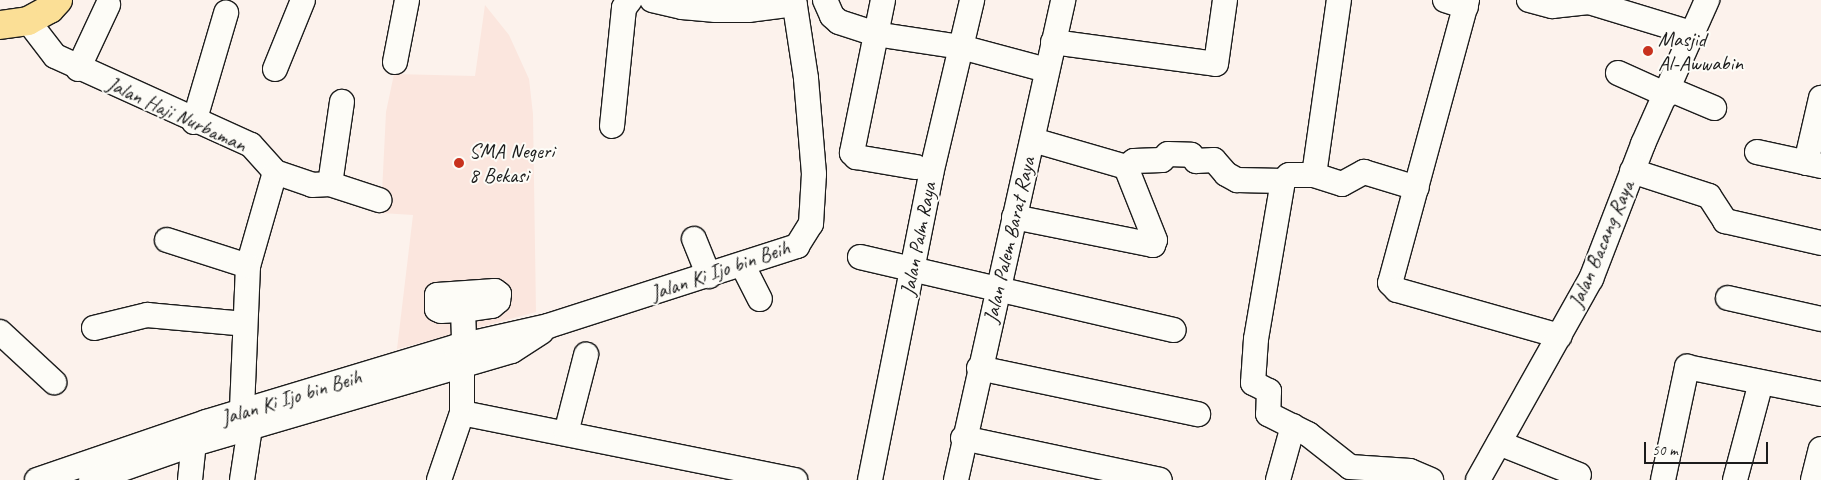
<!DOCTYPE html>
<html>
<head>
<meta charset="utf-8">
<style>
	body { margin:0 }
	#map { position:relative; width:1821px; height:480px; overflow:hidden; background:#fcf2ec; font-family:Caveat,sans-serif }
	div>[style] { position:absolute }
	.built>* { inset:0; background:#fbe6de }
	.roads { filter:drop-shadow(1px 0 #1c1c1c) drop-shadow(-1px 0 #1c1c1c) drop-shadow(0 1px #1c1c1c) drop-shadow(0 -1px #1c1c1c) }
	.minor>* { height:24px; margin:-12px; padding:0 12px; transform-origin:12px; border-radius:12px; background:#fdfcf7 }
	.major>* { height:28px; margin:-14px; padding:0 14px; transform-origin:14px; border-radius:14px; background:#fbdf96 }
	.dots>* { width:14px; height:14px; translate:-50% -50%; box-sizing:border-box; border:2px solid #fdfcf7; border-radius:50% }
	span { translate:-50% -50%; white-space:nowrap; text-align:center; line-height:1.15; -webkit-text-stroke:4px #fdfcf7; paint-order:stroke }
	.poi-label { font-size:21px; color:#1c1c1c }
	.left { translate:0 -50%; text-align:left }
	.street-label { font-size:21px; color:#1c1c1c }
	.scale { position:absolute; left:1644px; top:442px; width:124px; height:22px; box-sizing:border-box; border:2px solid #1c1c1c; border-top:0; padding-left:6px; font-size:15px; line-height:18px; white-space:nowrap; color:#1c1c1c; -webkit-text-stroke:4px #fdfcf7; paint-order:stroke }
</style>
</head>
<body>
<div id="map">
	<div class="built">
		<div style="clip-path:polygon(485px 5px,509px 35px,529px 79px,533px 114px,536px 312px,397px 349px,413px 215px,381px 213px,386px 112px,394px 74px,475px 76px)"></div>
	</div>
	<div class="roads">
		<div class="minor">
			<div style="left:652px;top:0;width:31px;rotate:13deg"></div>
			<div style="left:682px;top:7px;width:34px;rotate:5deg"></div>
			<div style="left:716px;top:10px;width:32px"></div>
			<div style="left:748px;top:10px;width:47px;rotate:-7.3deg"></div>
			<div style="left:825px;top:0;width:17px;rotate:66deg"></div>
			<div style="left:832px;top:16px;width:9px;rotate:41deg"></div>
			<div style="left:839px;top:22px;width:38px;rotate:18deg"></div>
			<div style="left:875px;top:34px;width:87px;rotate:8.6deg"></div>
			<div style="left:961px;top:47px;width:88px;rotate:15.1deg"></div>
			<div style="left:883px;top:0;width:156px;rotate:101.5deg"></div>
			<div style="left:852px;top:153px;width:6px;rotate:45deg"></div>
			<div style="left:856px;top:157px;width:61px;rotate:9.5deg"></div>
			<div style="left:1445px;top:0;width:22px;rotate:18deg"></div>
			<div style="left:1467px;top:0;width:293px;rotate:105.2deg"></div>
			<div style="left:1390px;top:283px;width:10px;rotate:45deg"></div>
			<div style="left:1397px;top:290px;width:169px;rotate:15.8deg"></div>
			<div style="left:1529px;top:0;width:24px;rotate:15deg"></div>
			<div style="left:1552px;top:6px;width:37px;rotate:-6deg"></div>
			<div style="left:1589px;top:2px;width:110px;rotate:16.9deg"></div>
			<div style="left:28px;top:21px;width:44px;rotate:52.4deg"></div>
			<div style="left:55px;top:56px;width:215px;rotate:24.4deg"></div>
			<div style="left:251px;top:145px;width:36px;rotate:48deg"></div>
			<div style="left:275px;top:172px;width:98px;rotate:106deg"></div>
			<div style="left:248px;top:266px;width:146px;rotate:92.4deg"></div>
			<div style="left:1053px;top:42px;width:164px;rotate:7.7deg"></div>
			<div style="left:1216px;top:64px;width:65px;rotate:-82deg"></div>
			<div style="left:395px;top:62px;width:63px;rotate:-79deg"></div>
			<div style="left:78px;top:69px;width:71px;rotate:-64.9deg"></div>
			<div style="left:275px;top:69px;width:74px;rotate:-67.9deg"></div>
			<div style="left:1618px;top:73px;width:54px;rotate:24.2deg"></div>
			<div style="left:1669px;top:89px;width:49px;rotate:22.9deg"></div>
			<div style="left:194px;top:122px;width:114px;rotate:-73.6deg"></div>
			<div style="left:612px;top:126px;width:119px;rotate:-84.2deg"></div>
			<div style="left:624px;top:8px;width:10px;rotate:-53deg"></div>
			<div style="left:1033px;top:140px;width:97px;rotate:16.2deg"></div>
			<div style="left:1757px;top:152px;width:66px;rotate:12.3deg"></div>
			<div style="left:1806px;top:163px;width:67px;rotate:-77deg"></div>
			<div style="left:1126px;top:167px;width:10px;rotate:-37deg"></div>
			<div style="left:1134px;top:161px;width:28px;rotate:-2deg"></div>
			<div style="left:1162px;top:160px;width:8px;rotate:-45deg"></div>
			<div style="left:1168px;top:154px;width:23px;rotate:2deg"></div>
			<div style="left:1191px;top:155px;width:8px;rotate:50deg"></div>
			<div style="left:1196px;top:161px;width:18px;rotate:-3deg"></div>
			<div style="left:1214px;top:160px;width:18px;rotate:49deg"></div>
			<div style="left:1226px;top:174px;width:13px;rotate:29deg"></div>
			<div style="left:1237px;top:180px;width:46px;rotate:1.2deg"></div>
			<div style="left:1283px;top:181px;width:8px;rotate:-45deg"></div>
			<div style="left:1289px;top:175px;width:25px"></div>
			<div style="left:1314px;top:175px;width:29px;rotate:18deg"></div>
			<div style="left:1342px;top:184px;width:25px;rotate:-29deg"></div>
			<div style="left:1364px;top:172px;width:55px;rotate:16.8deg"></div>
			<div style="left:1632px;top:171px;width:81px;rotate:18deg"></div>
			<div style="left:1709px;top:196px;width:30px;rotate:57deg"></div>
			<div style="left:1725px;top:221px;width:98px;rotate:12.9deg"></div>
			<div style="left:275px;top:172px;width:39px;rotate:19deg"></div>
			<div style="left:312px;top:185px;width:18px;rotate:-3deg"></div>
			<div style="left:330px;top:184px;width:52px;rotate:18.1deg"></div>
			<div style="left:1314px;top:175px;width:177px;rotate:-81.9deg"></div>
			<div style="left:1283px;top:181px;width:160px;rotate:99.7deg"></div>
			<div style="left:1256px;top:339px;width:44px;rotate:93.9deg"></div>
			<div style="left:1253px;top:383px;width:18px;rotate:27deg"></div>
			<div style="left:1269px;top:391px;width:23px;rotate:92deg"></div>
			<div style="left:1268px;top:414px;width:45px;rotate:26.6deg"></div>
			<div style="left:1308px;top:434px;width:53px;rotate:38.2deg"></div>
			<div style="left:1350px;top:467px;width:60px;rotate:3.8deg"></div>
			<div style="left:1410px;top:471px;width:23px;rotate:23deg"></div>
			<div style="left:330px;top:184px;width:83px;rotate:-81.7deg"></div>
			<div style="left:1014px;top:217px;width:142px;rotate:11.4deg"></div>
			<div style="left:1153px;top:245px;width:5px;rotate:-68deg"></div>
			<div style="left:1155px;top:240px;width:79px;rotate:-111.7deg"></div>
			<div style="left:694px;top:239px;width:40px;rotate:68deg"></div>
			<div style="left:167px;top:240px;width:85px;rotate:17.8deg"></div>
			<div style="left:860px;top:257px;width:322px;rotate:13.1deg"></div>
			<div style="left:743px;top:266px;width:37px;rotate:63deg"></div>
			<div style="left:1728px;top:298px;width:95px;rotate:12.7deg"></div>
			<div style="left:463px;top:310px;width:29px;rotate:-8deg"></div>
			<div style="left:492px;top:306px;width:8px;rotate:-40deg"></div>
			<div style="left:498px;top:301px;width:7px;rotate:-82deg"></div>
			<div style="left:499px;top:294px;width:5px;rotate:-143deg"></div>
			<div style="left:495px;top:291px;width:58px;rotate:176.1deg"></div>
			<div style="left:437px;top:295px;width:14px;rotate:90deg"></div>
			<div style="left:437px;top:309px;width:4px;rotate:27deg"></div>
			<div style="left:441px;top:311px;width:22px;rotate:-3deg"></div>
			<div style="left:463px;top:310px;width:35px;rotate:88deg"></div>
			<div style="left:94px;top:328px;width:55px;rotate:-13.8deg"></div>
			<div style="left:147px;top:315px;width:98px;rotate:5.2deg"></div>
			<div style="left:0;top:332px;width:74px;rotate:42.8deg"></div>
			<div style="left:979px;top:368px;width:224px;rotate:11.9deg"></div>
			<div style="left:462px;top:413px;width:340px;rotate:11.4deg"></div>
			<div style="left:566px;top:433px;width:81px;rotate:-75.6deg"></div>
			<div style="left:963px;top:438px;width:201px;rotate:12deg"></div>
			<div style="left:1499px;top:443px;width:86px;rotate:21.8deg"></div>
			<div style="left:37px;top:480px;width:179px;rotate:-18.9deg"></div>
			<div style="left:206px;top:422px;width:260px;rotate:-16.8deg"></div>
			<div style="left:455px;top:347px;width:95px;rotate:-12.7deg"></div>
			<div style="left:548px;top:326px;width:262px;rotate:-17.8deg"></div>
			<div style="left:797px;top:246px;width:26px;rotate:-58deg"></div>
			<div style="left:811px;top:224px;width:50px;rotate:-86.6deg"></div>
			<div style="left:814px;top:174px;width:96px;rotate:-94.8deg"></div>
			<div style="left:806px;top:78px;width:79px;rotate:-98.7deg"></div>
			<div style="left:91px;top:480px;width:109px;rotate:-19.3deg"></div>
			<div style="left:194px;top:444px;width:331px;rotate:-16.3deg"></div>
			<div style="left:512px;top:351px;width:35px;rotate:-33deg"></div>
			<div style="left:190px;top:480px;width:36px;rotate:-84deg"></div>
			<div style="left:194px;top:444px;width:13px;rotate:-99deg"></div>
			<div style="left:242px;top:480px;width:53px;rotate:-81.3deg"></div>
			<div style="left:439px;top:480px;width:71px;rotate:-71.1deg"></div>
			<div style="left:462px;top:413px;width:48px;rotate:-90deg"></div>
			<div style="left:870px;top:480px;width:312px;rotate:-78.7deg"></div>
			<div style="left:931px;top:174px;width:179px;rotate:-76.7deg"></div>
			<div style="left:956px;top:480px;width:492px;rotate:-77.4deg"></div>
			<div style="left:1278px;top:480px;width:56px;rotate:-74.5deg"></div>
			<div style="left:1478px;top:480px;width:231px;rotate:-60.7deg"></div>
			<div style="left:1591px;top:279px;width:145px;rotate:-68.9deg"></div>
			<div style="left:1643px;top:144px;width:158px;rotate:-66deg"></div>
			<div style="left:1663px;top:480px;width:116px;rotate:-78deg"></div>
			<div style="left:1687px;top:367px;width:137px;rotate:11.4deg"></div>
			<div style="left:1735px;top:480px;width:101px;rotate:-75.1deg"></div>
			<div style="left:1813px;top:480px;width:32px;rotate:-76deg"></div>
		</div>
		<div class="major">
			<div style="left:0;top:25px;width:28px;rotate:-8deg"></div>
			<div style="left:28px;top:21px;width:25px;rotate:-29deg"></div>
			<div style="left:50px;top:9px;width:12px;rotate:-48deg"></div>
		</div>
	</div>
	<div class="dots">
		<div style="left:1648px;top:51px;background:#c8321e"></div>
		<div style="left:459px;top:163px;background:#c8321e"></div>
	</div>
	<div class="poi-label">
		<span class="left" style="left:1658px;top:51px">Masjid<br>Al-Awwabin</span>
		<span class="left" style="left:469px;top:163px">SMA Negeri<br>8 Bekasi</span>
	</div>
	<div class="street-label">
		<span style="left:177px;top:114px;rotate:25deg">Jalan Haji Nurbaman</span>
		<span style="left:918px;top:239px;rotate:-79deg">Jalan Palm Raya</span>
		<span style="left:1009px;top:240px;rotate:-77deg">Jalan Palem Barat Raya</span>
		<span style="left:1601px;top:244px;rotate:-67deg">Jalan Bacang Raya</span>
		<span style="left:720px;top:270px;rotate:-19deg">Jalan Ki Ijo bin Beih</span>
		<span style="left:291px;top:397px;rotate:-17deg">Jalan Ki Ijo bin Beih</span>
	</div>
	<div class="scale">50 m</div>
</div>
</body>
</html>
